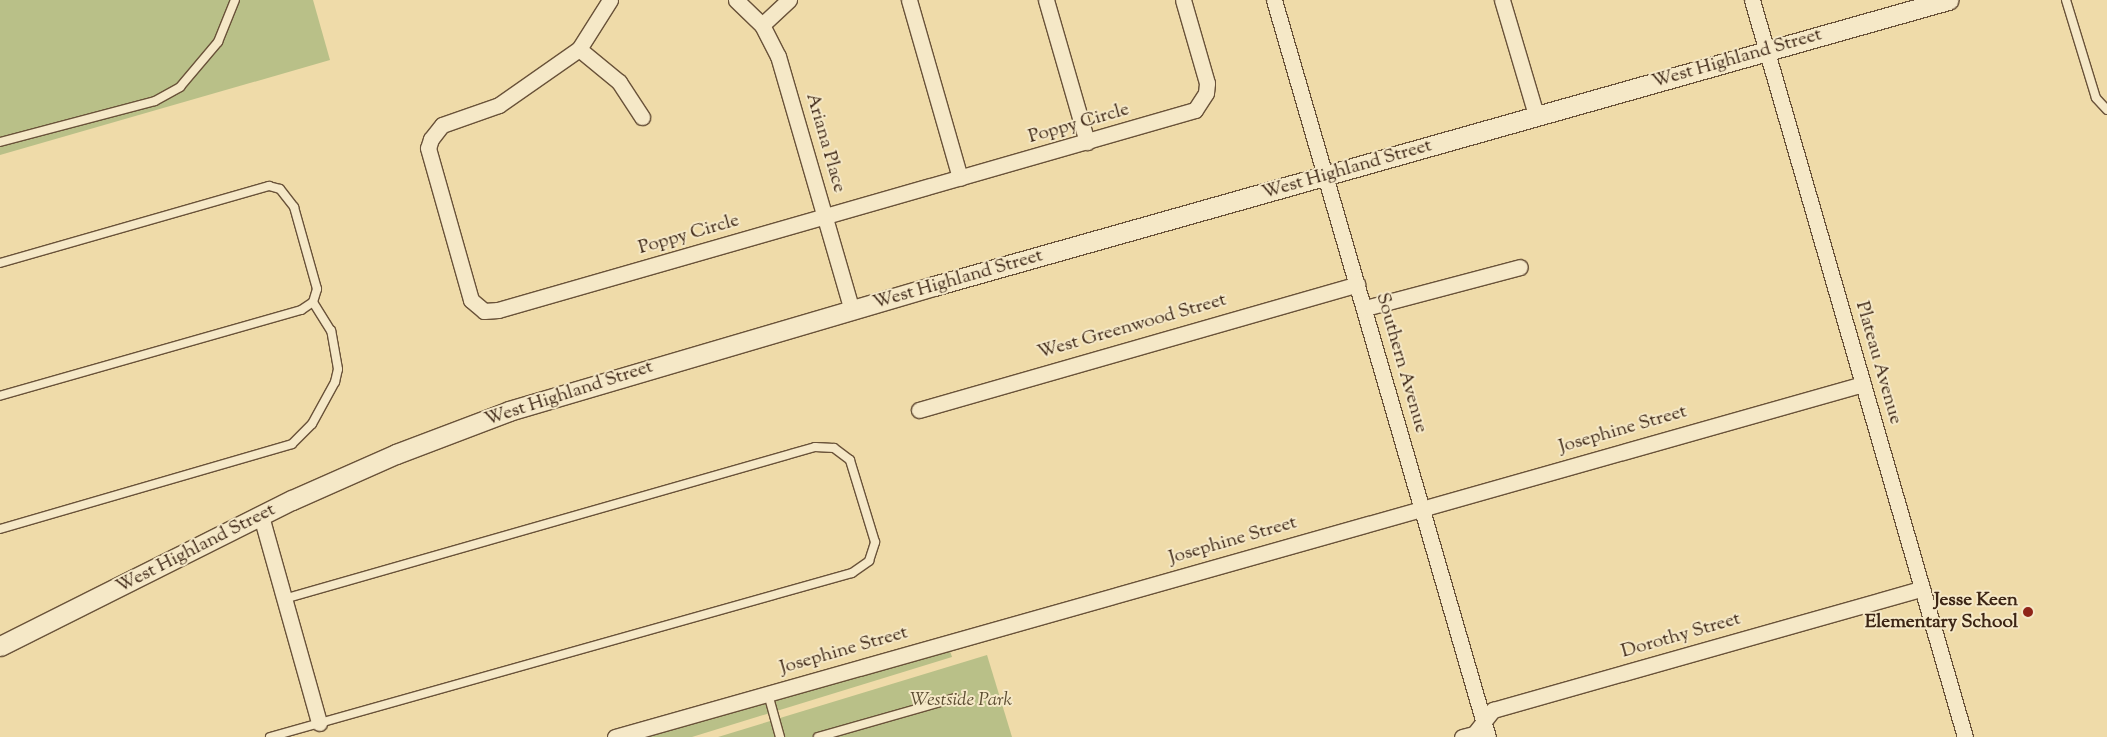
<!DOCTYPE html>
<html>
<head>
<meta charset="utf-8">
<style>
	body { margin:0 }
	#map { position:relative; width:2107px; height:737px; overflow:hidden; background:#efdba9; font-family:"Sorts Mill Goudy",serif }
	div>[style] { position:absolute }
	.green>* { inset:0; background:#b9c088 }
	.roads { filter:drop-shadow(1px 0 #695239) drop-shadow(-1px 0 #695239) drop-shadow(0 1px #695239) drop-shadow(0 -1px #695239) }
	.service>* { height:8px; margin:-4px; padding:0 4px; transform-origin:4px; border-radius:4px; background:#f5e8c7 }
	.minor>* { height:15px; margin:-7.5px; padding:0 7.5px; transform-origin:7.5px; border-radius:7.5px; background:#f5e8c7 }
	.tertiary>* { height:19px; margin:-9.5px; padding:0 9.5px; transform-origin:9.5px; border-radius:9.5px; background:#f5e8c7 }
	.dots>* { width:14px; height:14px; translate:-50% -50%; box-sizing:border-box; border:2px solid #f5e8c7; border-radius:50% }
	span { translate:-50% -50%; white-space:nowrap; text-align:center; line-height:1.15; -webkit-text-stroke:4px #f5e8c7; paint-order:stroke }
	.street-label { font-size:19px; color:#3c2514 }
	.poi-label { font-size:19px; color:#3c2514; font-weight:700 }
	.right { translate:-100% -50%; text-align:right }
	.park-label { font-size:19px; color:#5b4c31; font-style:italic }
</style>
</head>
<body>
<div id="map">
	<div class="green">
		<div style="clip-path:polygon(0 0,313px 0,330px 60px,0 155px)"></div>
		<div style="clip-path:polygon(950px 651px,952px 657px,692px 737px,647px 737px)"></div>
		<div style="clip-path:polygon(987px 655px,1012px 737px,718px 737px)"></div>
	</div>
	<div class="roads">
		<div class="service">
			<div style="left:2066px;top:0;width:102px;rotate:73deg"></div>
			<div style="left:2096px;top:98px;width:16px;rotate:47deg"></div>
			<div style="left:0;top:142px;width:160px;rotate:-14.8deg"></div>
			<div style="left:155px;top:101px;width:29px;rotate:-29deg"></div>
			<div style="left:180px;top:87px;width:59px;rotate:-49.8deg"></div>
			<div style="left:218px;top:42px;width:45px;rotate:-68deg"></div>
			<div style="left:0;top:263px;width:280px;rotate:-16deg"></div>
			<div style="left:269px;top:186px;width:11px;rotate:15deg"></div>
			<div style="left:280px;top:189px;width:23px;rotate:52deg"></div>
			<div style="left:294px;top:207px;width:85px;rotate:74.3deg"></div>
			<div style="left:317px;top:289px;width:14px;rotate:107deg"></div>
			<div style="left:313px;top:302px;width:14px;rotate:146deg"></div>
			<div style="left:301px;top:310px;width:313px;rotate:164.1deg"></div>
			<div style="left:0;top:529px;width:304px;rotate:-16.2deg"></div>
			<div style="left:292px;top:444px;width:28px;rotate:-45deg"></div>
			<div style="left:312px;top:424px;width:48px;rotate:-61.3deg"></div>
			<div style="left:335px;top:382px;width:13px;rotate:-77deg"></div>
			<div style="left:338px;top:369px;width:39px;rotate:-100deg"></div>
			<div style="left:331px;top:331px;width:34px;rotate:-122deg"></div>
			<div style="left:768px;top:694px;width:45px;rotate:74.4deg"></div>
			<div style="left:270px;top:737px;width:605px;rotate:-15.74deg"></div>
			<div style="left:852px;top:573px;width:21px;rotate:-35deg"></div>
			<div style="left:869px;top:561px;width:20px;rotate:-72deg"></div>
			<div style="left:875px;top:542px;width:86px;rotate:-107deg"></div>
			<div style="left:850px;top:460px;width:20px;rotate:-143deg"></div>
			<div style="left:834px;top:448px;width:19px;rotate:-177deg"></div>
			<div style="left:815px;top:447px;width:552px;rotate:164.03deg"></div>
			<div style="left:818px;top:737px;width:142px;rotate:-15.9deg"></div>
		</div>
		<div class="minor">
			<div style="left:610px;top:0;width:58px;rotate:122.3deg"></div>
			<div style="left:579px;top:49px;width:98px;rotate:145deg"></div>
			<div style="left:499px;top:105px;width:60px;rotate:160.7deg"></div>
			<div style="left:442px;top:125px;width:18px;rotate:128deg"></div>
			<div style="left:431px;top:139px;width:9px;rotate:108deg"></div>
			<div style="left:428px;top:148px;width:158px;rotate:74.2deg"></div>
			<div style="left:471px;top:300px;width:17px;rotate:40deg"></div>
			<div style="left:484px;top:311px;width:14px;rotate:-4deg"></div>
			<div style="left:498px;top:310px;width:725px;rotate:-16.01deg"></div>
			<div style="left:1195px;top:110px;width:20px;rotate:-57deg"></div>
			<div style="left:1206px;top:93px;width:10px;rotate:-84deg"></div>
			<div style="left:1207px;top:83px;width:86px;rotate:-106.1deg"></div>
			<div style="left:736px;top:0;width:36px;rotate:44deg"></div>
			<div style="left:762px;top:25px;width:35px;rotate:63deg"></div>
			<div style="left:778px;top:56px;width:265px;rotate:73.8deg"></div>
			<div style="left:909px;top:0;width:185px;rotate:74deg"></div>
			<div style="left:1046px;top:0;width:148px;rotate:73.9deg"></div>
			<div style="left:1274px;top:0;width:767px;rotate:73.81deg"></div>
			<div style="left:1502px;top:0;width:120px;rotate:73.5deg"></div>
			<div style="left:1752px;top:0;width:767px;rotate:73.88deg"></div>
			<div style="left:762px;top:25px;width:37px;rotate:-43deg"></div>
			<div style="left:579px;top:49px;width:52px;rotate:39.5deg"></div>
			<div style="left:619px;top:82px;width:42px;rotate:56.7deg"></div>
			<div style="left:1365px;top:308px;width:160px;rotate:-14.8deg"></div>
			<div style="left:919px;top:410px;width:456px;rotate:-16deg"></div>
			<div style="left:261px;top:516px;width:215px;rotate:74.3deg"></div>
			<div style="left:615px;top:737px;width:1297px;rotate:-15.79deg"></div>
			<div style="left:1462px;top:737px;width:12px;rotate:-14deg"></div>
			<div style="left:1474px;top:734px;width:31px;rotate:-52deg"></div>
			<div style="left:1493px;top:710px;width:446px;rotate:-15.8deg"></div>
		</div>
		<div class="tertiary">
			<div style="left:0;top:646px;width:326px;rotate:-26.6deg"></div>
			<div style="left:292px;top:500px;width:114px;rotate:-23.9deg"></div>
			<div style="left:396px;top:454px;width:121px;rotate:-20.8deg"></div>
			<div style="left:509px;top:411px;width:443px;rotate:-16.4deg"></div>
			<div style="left:934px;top:286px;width:1054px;rotate:-15.75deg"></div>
		</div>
	</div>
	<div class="dots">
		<div style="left:2028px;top:612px;background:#8f2418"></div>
	</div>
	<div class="street-label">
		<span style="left:1737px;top:59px;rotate:-16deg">West Highland Street</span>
		<span style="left:1079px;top:124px;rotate:-16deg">Poppy Circle</span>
		<span style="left:825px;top:143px;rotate:74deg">Ariana Place</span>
		<span style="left:1347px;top:170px;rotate:-16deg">West Highland Street</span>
		<span style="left:689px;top:235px;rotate:-16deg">Poppy Circle</span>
		<span style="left:958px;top:280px;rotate:-16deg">West Highland Street</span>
		<span style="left:1132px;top:327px;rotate:-16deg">West Greenwood Street</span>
		<span style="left:1401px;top:363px;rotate:74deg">Southern Avenue</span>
		<span style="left:1878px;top:363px;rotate:74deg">Plateau Avenue</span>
		<span style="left:569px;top:394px;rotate:-18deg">West Highland Street</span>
		<span style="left:1623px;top:430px;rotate:-16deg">Josephine Street</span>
		<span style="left:1233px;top:541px;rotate:-16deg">Josephine Street</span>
		<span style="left:196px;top:549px;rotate:-27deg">West Highland Street</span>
		<span style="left:1681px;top:636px;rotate:-16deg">Dorothy Street</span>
		<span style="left:844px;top:651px;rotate:-16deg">Josephine Street</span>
	</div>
	<div class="poi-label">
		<span class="right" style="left:2018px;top:612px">Jesse Keen<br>Elementary School</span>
	</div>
	<div class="park-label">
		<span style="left:961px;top:701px">Westside Park</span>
	</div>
</div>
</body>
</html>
